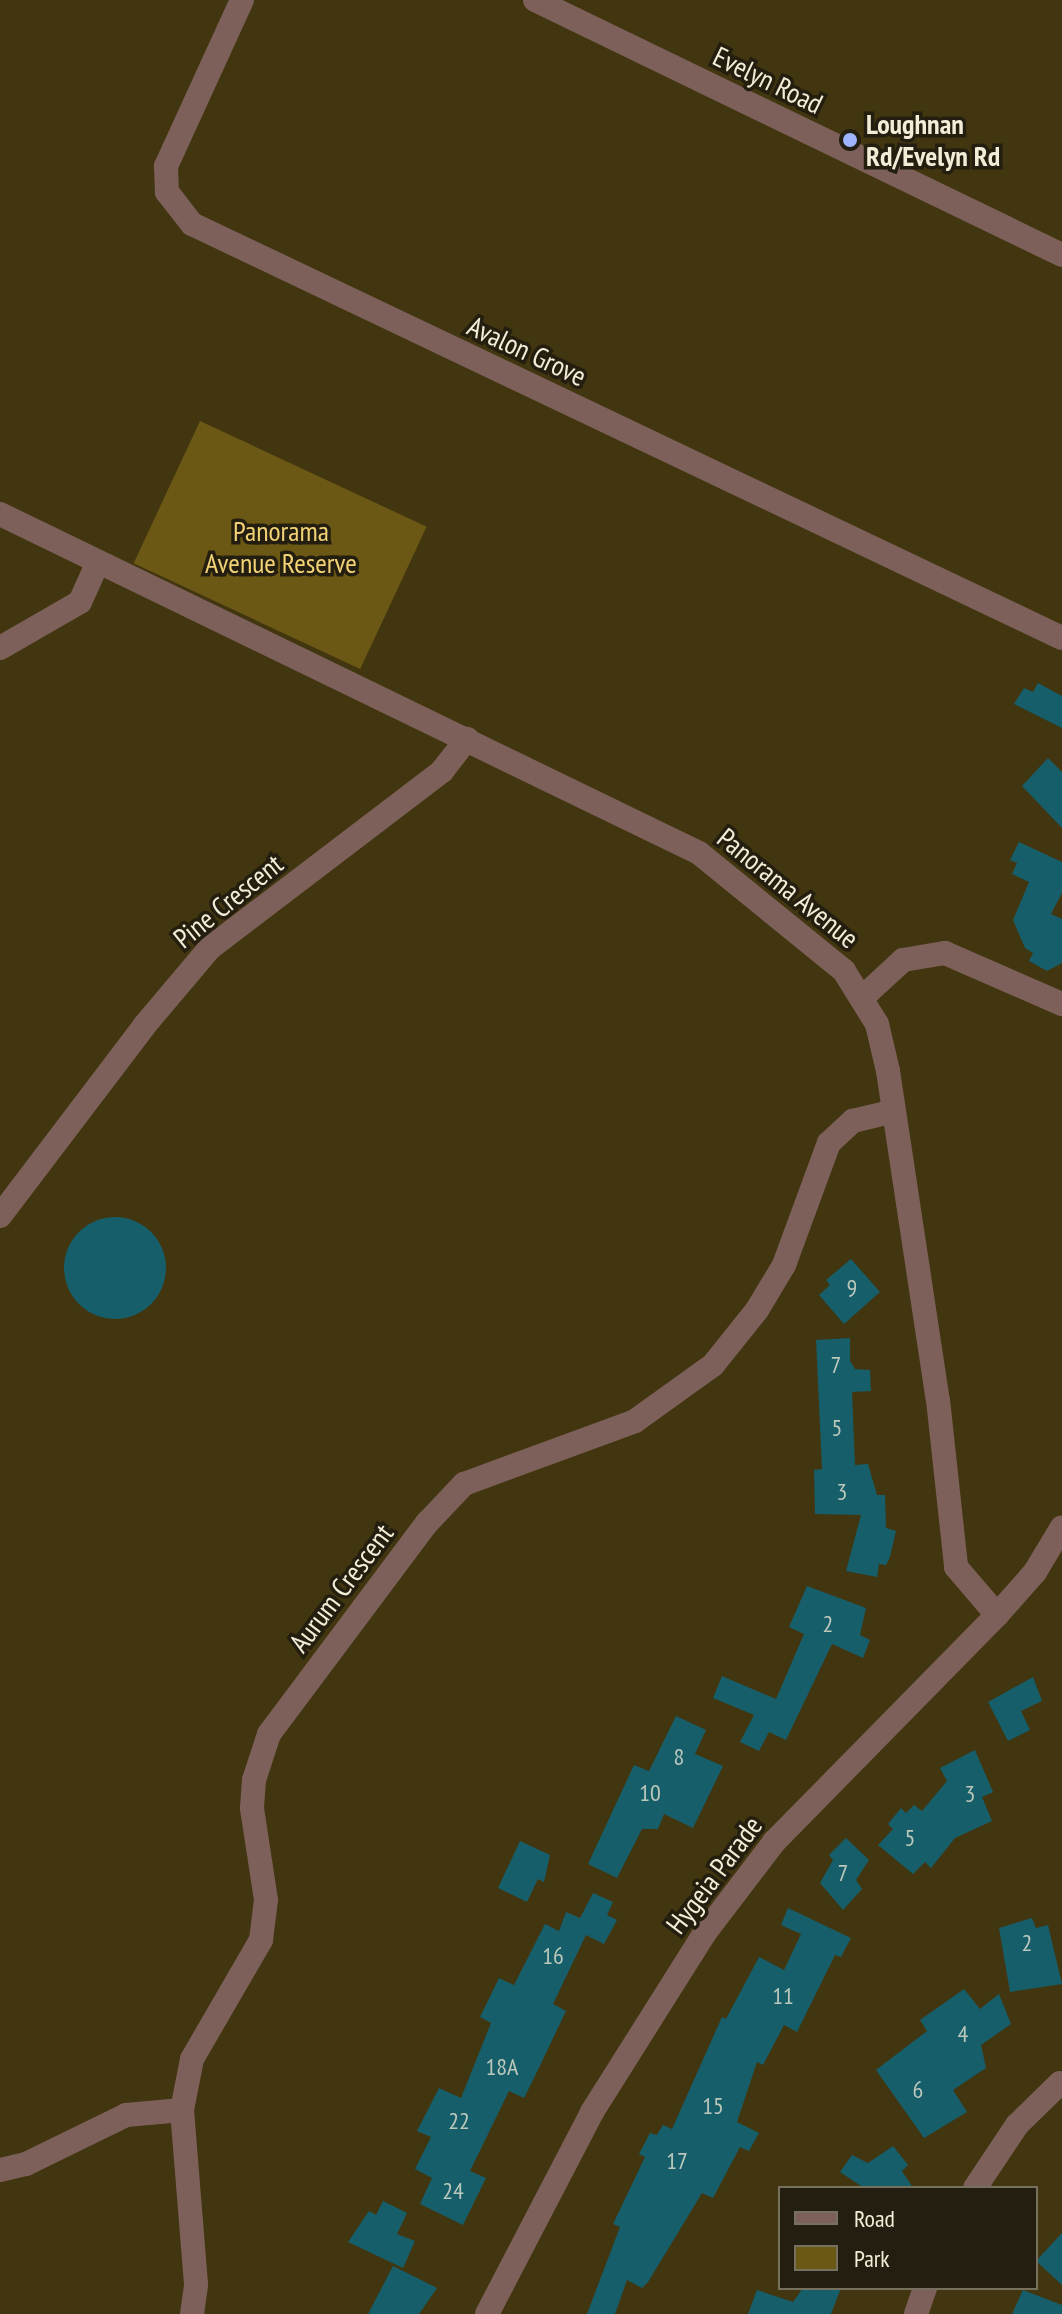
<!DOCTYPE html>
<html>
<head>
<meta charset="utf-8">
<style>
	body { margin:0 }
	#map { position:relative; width:1062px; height:2314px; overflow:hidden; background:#423610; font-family:"PT Sans Narrow",sans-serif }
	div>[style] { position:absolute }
	.green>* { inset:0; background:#6c5815; transform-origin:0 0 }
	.building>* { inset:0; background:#165e6a }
	.round { border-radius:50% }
	.minor>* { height:24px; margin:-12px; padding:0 12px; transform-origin:12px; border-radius:12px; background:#7d605a }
	.dots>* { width:22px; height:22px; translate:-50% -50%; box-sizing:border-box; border:4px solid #231e0f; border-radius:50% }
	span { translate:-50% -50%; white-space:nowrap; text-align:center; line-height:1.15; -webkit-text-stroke:7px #231e0f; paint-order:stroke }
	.number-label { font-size:24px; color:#bcc8bc }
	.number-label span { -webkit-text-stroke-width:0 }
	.street-label { font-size:28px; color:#f3ecd7 }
	.poi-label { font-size:28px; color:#f3ecd7; font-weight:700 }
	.left { translate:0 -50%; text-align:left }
	.park-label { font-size:28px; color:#f1d275 }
	.legend { position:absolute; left:778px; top:2186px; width:260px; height:104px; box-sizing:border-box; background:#231e0f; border:2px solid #76705f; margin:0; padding:10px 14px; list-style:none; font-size:24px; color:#f3ecd7 }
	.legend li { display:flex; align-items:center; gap:16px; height:40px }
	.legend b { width:40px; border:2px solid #76705f }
</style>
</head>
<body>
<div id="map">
	<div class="green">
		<div style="left:200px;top:421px;width:250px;height:157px;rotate:25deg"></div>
	</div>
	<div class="building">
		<div style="clip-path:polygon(1038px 683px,1062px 696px,1062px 728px,1014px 704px,1024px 688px,1033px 692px)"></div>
		<div style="clip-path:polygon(1048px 758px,1062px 772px,1062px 828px,1022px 786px)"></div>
		<div style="clip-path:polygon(1019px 842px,1062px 862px,1062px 893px,1051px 914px,1062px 919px,1062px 963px,1047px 971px,1029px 961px,1033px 953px,1025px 948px,1013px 920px,1029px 882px,1012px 874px,1017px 863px,1010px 860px)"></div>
		<div class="round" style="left:64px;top:1217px;width:102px;height:102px"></div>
		<div style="clip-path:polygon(851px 1259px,880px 1292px,844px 1324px,819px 1295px,830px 1285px,826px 1280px)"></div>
		<div style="clip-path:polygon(850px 1338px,850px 1361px,855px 1369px,870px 1370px,871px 1391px,852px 1392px,855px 1465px,868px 1464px,877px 1495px,885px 1495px,886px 1528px,896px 1531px,890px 1557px,886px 1565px,879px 1564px,877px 1577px,846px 1571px,861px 1515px,815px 1514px,814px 1470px,822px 1469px,816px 1340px)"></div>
		<div style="clip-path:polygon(807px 1586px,866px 1608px,860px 1635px,870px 1640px,863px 1658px,832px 1644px,786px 1740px,769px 1732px,759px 1751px,740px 1742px,754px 1715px,713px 1698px,722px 1676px,776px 1699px,804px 1634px,789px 1627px)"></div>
		<div style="clip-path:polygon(1033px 1677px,1042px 1701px,1021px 1711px,1030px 1730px,1008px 1741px,988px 1702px)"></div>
		<div style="clip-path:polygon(676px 1716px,706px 1730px,695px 1754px,723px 1766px,693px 1828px,664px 1814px,658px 1829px,642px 1829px,617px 1878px,588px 1864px,634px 1765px,649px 1771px)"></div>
		<div style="clip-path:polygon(975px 1750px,993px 1792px,982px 1797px,992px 1821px,955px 1838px,931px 1868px,925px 1862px,913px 1874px,878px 1845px,893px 1829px,888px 1824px,901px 1808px,906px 1813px,914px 1805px,922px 1811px,947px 1781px,940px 1768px)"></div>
		<div style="clip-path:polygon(846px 1838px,869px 1860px,856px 1880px,862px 1889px,843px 1910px,820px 1883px,833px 1860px,829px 1855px)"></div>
		<div style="clip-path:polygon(520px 1841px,550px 1855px,544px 1882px,538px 1879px,527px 1902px,498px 1888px)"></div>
		<div style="clip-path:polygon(593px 1893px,613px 1902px,607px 1915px,617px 1920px,604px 1944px,586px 1935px,553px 2004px,566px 2011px,534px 2078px,524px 2098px,509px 2091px,470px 2171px,486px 2178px,463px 2225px,420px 2204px,432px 2178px,415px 2169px,431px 2137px,417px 2131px,439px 2088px,461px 2098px,491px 2023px,480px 2017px,499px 1978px,514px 1985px,545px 1924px,559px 1931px,566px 1912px,580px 1918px)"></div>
		<div style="clip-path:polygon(788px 1908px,851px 1938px,841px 1957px,835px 1955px,797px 2032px,784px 2025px,763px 2065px,757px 2062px,737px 2122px,759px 2133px,749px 2151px,740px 2147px,713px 2198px,702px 2193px,648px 2282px,642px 2288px,627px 2280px,615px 2314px,587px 2314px,620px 2227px,613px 2224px,645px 2157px,639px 2154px,650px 2133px,657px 2135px,663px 2125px,672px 2129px,722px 2017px,726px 2019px,759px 1957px,784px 1970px,801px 1934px,781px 1925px)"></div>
		<div style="clip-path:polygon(1032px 1918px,1036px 1928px,1048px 1925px,1062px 1984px,1010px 1992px,999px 1928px)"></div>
		<div style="clip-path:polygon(964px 1989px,980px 2009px,999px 1994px,1011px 2024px,981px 2045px,986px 2068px,953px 2090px,967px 2112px,924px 2138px,876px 2070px,927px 2031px,920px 2020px)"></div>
		<div style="clip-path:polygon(893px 2146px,908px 2165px,902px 2171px,913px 2188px,864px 2188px,840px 2172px,852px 2155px,868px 2163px)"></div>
		<div style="clip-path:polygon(383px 2201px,407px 2213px,397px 2234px,415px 2241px,403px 2268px,348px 2242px,369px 2211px,376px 2215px)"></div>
		<div style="clip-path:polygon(1062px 2233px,1062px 2285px,1036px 2261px)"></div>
		<div style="clip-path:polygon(393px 2266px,437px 2288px,419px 2314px,368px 2314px)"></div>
		<div style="clip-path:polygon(803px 2288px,841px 2288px,831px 2314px,748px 2314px,757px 2290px,793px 2302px)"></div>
		<div style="clip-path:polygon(1023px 2290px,1062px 2305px,1062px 2314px,1012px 2314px)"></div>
	</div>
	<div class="minor">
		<div style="left:242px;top:0;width:183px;rotate:114.6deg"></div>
		<div style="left:166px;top:166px;width:26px;rotate:88deg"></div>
		<div style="left:167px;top:192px;width:41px;rotate:52deg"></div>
		<div style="left:192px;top:224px;width:963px;rotate:25.45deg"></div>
		<div style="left:535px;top:0;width:585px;rotate:25.82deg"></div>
		<div style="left:0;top:514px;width:777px;rotate:25.87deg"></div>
		<div style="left:699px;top:853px;width:187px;rotate:39.1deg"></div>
		<div style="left:844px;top:971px;width:62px;rotate:58.1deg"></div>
		<div style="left:877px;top:1024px;width:48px;rotate:76.8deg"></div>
		<div style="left:888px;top:1071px;width:333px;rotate:81.4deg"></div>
		<div style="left:938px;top:1400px;width:168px;rotate:83.8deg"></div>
		<div style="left:956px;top:1567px;width:63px;rotate:49.5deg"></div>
		<div style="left:0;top:648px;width:92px;rotate:-29.9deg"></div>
		<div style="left:80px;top:602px;width:44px;rotate:-65.8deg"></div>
		<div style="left:864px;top:996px;width:53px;rotate:-42.7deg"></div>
		<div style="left:903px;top:960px;width:43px;rotate:-9.5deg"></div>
		<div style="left:945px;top:953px;width:128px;rotate:23.6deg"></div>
		<div style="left:0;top:1216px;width:238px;rotate:-52.8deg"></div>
		<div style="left:144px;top:1026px;width:102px;rotate:-49.8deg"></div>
		<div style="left:210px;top:948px;width:292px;rotate:-37.3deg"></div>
		<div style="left:442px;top:771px;width:41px;rotate:-52deg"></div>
		<div style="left:0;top:2170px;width:27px;rotate:-13deg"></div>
		<div style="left:26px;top:2164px;width:111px;rotate:-26.1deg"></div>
		<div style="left:126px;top:2115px;width:56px;rotate:-5.1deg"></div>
		<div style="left:975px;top:2188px;width:76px;rotate:-56.3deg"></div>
		<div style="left:1017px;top:2125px;width:60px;rotate:-44.3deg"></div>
		<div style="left:192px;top:2314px;width:30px;rotate:-82deg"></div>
		<div style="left:196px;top:2284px;width:175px;rotate:-94.6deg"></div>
		<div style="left:182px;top:2110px;width:52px;rotate:-78.9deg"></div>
		<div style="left:192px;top:2059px;width:138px;rotate:-59.9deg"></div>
		<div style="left:261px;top:1940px;width:40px;rotate:-82.9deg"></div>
		<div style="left:266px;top:1900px;width:93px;rotate:-98.7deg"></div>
		<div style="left:252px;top:1808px;width:28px;rotate:-86deg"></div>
		<div style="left:254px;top:1780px;width:48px;rotate:-71.9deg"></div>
		<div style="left:269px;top:1734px;width:264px;rotate:-53.2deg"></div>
		<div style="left:427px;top:1523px;width:54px;rotate:-46.5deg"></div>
		<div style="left:464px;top:1484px;width:182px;rotate:-20.2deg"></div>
		<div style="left:635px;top:1421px;width:96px;rotate:-35.7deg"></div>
		<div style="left:713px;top:1365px;width:70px;rotate:-51.3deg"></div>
		<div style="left:757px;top:1310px;width:52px;rotate:-59deg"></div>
		<div style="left:784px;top:1265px;width:130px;rotate:-69.8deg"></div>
		<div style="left:829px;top:1143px;width:33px;rotate:-43deg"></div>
		<div style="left:853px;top:1121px;width:42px;rotate:-13.7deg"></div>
		<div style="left:487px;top:2314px;width:228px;rotate:-62.5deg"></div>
		<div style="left:592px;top:2112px;width:210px;rotate:-57.8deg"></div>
		<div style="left:704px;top:1934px;width:116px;rotate:-52.7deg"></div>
		<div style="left:774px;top:1842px;width:318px;rotate:-45.5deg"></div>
		<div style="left:997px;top:1615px;width:57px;rotate:-48.5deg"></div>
		<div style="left:1035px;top:1572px;width:52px;rotate:-59deg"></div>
		<div style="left:916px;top:2314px;width:28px;rotate:-71deg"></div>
	</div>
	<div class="dots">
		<div style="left:850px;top:140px;background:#9eb4fd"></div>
	</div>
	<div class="number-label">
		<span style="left:852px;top:1288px">9</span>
		<span style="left:836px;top:1365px">7</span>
		<span style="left:837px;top:1428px">5</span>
		<span style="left:842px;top:1492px">3</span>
		<span style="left:828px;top:1624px">2</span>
		<span style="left:679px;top:1757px">8</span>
		<span style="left:650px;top:1793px">10</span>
		<span style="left:970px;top:1794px">3</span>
		<span style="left:910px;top:1838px">5</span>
		<span style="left:843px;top:1873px">7</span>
		<span style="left:1027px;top:1943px">2</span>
		<span style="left:553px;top:1956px">16</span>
		<span style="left:783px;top:1996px">11</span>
		<span style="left:963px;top:2034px">4</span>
		<span style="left:502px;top:2067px">18A</span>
		<span style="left:918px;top:2090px">6</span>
		<span style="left:713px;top:2106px">15</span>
		<span style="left:459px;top:2121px">22</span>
		<span style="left:677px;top:2161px">17</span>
		<span style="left:453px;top:2191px">24</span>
	</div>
	<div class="street-label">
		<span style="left:768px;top:80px;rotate:26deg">Evelyn Road</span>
		<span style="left:527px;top:351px;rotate:25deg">Avalon Grove</span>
		<span style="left:788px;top:888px;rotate:39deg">Panorama Avenue</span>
		<span style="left:228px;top:901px;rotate:-39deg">Pine Crescent</span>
		<span style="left:341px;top:1588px;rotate:-53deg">Aurum Crescent</span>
		<span style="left:714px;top:1875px;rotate:-53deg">Hygeia Parade</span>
	</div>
	<div class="poi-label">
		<span class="left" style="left:866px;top:140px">Loughnan<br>Rd/Evelyn Rd</span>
	</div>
	<div class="park-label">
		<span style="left:281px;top:547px">Panorama<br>Avenue Reserve</span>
	</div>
	<ul class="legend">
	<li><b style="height:10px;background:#7d605a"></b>Road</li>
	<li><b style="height:22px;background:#6c5815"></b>Park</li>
	</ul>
</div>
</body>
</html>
